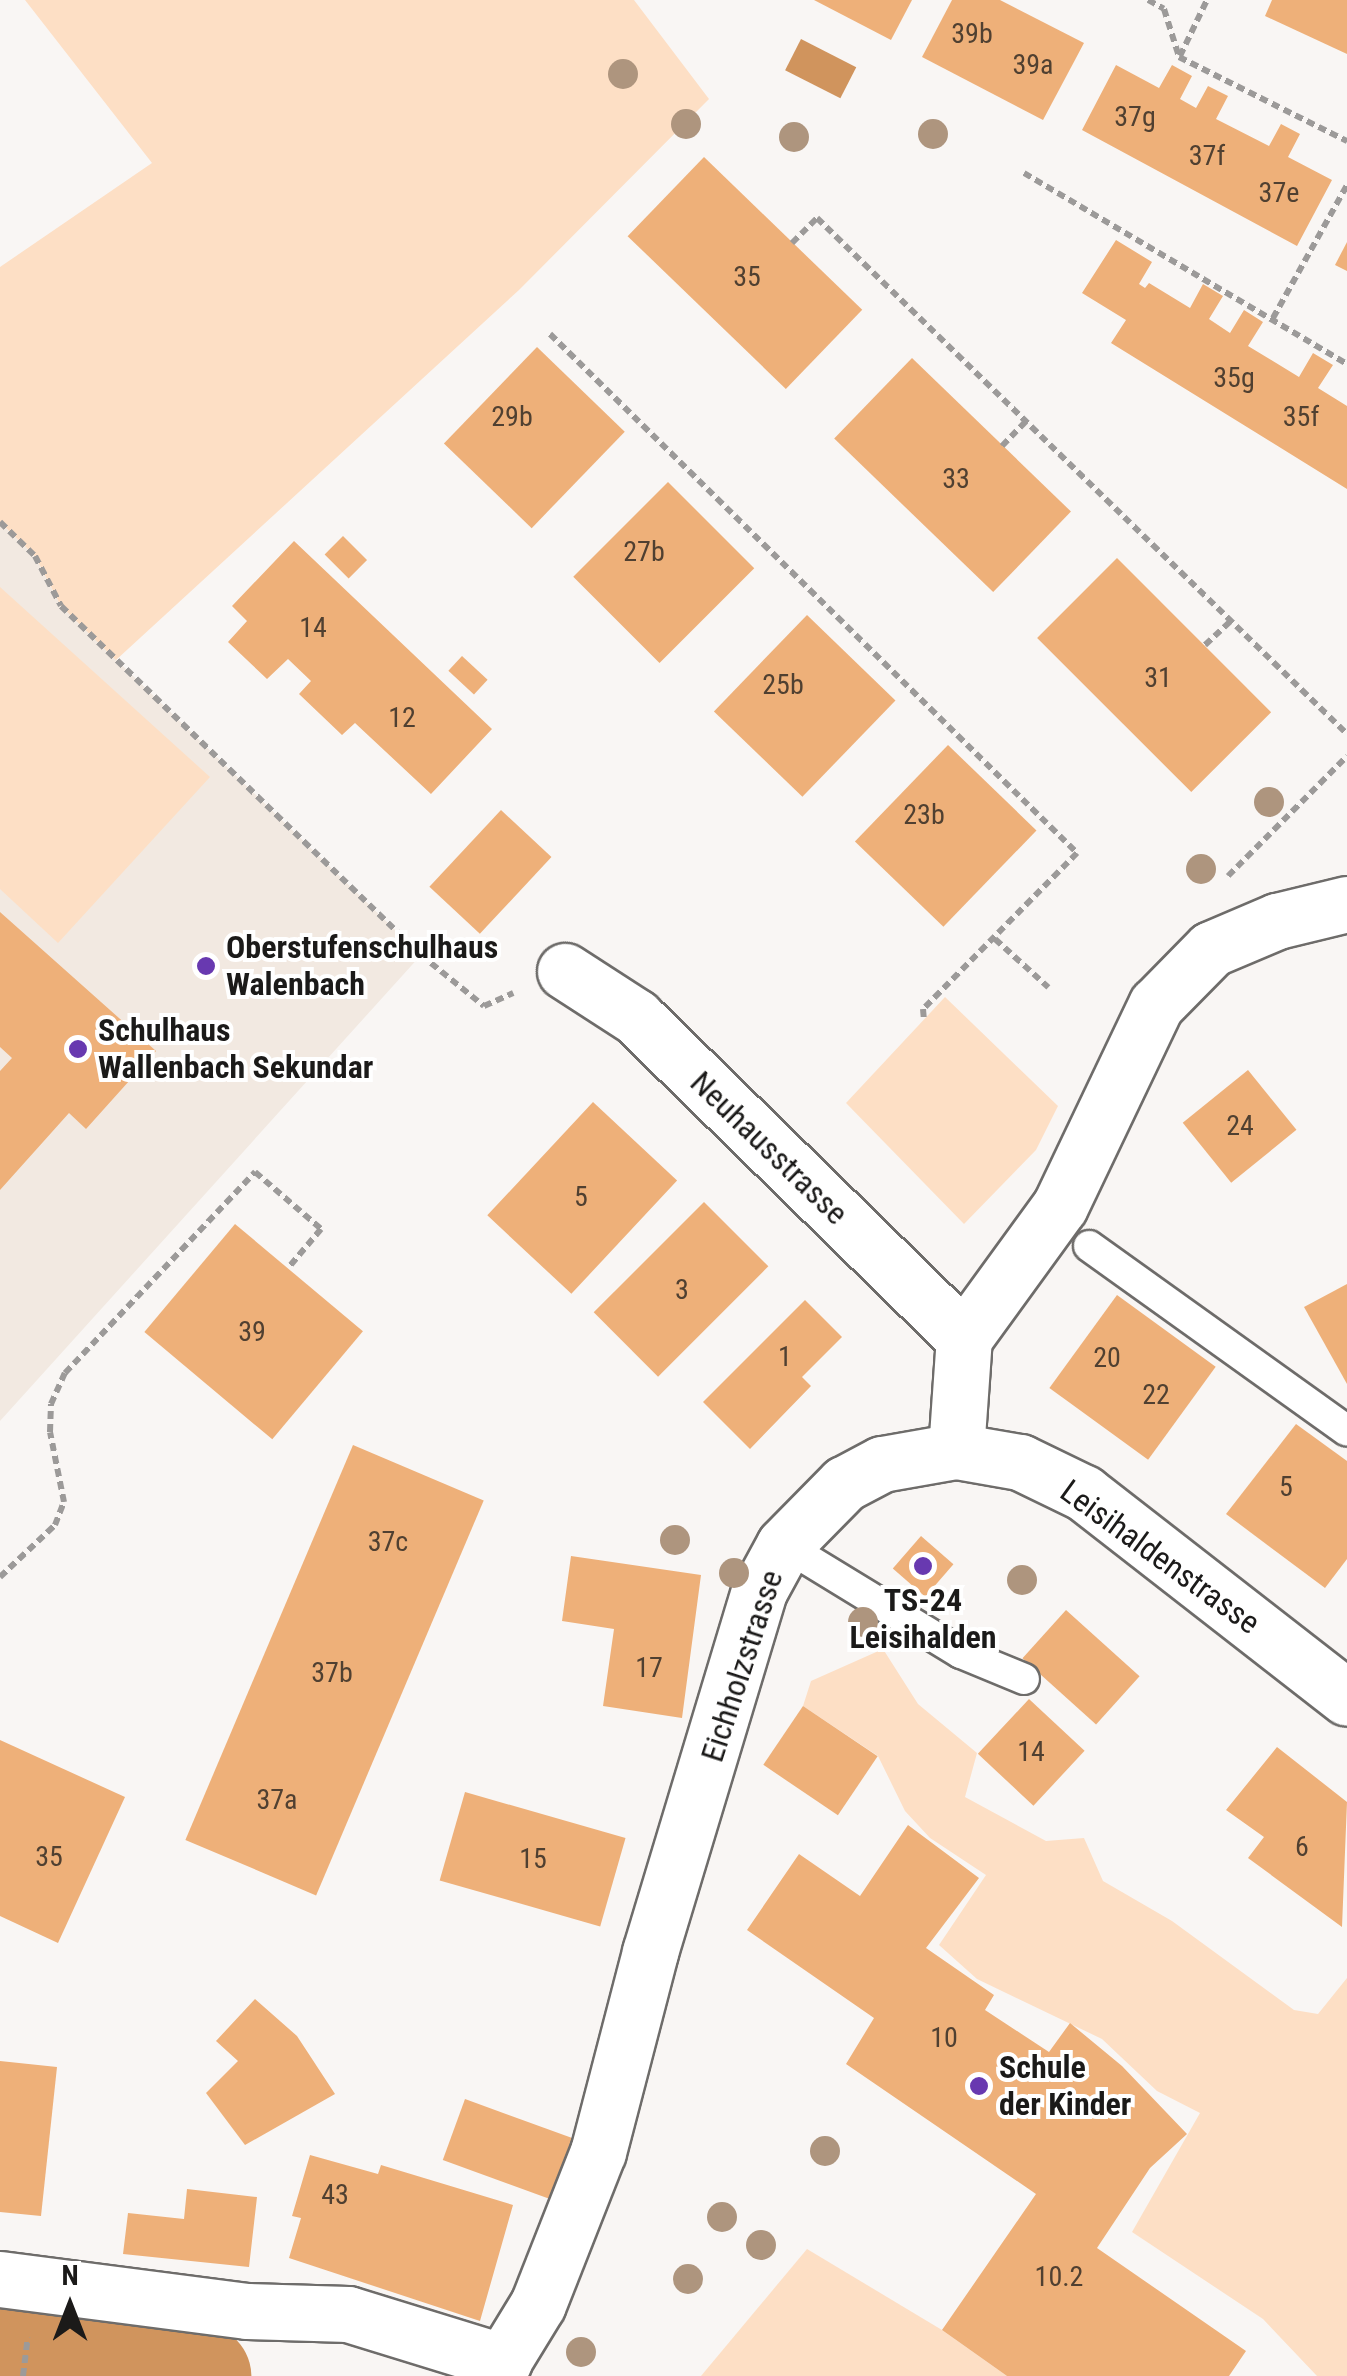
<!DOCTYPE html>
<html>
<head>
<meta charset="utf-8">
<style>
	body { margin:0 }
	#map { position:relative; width:1347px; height:2376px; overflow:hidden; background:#f9f6f4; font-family:"Roboto Condensed",sans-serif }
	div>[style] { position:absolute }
	.built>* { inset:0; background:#f2e9e1 }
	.green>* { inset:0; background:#fddfc5 }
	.water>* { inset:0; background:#d0945d; transform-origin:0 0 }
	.river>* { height:105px; margin:-52.5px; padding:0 52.5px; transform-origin:52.5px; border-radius:52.5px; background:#d0945d }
	.building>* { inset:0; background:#eeb079; transform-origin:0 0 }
	.path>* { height:6px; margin-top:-3px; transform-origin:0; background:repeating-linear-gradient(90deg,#9c9a99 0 8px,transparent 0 13px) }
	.roads { filter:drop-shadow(2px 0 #6e6c6a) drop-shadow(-2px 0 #6e6c6a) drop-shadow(0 2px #6e6c6a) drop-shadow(0 -2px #6e6c6a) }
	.lane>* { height:30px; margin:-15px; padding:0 15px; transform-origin:15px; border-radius:15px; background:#fff }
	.street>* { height:55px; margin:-27.5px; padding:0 27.5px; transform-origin:27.5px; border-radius:27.5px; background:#fff }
	.trees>* { width:30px; height:30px; margin:-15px; border-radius:50%; background:#ae957e }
	.dots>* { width:28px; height:28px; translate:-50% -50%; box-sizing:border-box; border:5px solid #fff; border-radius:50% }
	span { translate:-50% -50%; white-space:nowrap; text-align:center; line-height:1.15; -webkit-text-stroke:8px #fff; paint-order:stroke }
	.number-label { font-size:28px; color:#504031 }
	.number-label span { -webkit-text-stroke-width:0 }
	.poi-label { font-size:32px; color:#1b1a19; font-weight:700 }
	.left { translate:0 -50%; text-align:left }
	.street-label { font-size:32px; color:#1b1a19 }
	.north { position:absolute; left:20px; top:2256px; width:100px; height:100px; -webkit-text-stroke:8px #fff; paint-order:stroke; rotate:0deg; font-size:28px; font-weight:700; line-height:40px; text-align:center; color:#1b1a19 }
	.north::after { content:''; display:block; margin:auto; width:35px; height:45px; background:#1b1a19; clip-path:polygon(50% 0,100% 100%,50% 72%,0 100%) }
</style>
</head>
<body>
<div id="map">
	<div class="built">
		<div style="clip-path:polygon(0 522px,35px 556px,61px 606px,421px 955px,0 1421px)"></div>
	</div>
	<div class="green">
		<div style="clip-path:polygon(25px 0,634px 0,709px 99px,519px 290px,116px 660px,61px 606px,35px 556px,0 522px,0 267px,152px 163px)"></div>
		<div style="clip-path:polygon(0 587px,210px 777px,58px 943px,0 889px)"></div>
		<div style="clip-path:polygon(945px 997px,1058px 1106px,1036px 1150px,964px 1224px,846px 1103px)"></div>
		<div style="clip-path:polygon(883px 1649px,918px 1704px,977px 1753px,965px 1797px,1046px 1841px,1084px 1838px,1103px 1881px,1172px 1921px,1294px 2010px,1318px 2014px,1347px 1978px,1347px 2376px,1317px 2376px,1263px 2319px,1132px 2232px,1200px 2113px,1157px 2091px,1102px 2039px,977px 1979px,939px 1945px,986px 1875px,930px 1838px,905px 1811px,878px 1756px,803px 1706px,811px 1681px)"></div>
		<div style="clip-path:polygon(807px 2249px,942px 2330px,1007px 2376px,701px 2376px)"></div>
	</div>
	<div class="water">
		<div style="left:801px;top:39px;width:62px;height:35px;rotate:27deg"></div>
	</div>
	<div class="river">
		<div style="left:0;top:2351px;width:200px;rotate:7.2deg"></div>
	</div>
	<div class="building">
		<div style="clip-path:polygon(814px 0,912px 0,891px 40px)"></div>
		<div style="clip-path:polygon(952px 0,1000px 0,1084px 43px,1043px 120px,922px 57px)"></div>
		<div style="clip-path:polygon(1272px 0,1347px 0,1347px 54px,1265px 16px)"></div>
		<div style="clip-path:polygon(1116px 65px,1159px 88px,1172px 65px,1192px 76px,1180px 99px,1196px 108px,1208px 86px,1228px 96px,1216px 119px,1269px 146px,1281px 124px,1300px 134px,1288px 157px,1332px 180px,1297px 246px,1082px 130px)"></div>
		<div style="left:704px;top:157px;width:220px;height:110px;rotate:44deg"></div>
		<div style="clip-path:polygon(1116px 240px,1152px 262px,1139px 284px,1145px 288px,1149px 283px,1190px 308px,1203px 284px,1223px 296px,1209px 319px,1230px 333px,1244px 310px,1263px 322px,1248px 346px,1299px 377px,1313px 353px,1333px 365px,1318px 388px,1347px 406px,1347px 489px,1111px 343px,1126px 320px,1082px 293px)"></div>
		<div style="clip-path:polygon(1347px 242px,1347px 271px,1335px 265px)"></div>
		<div style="left:537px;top:347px;width:122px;height:134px;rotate:44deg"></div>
		<div style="left:912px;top:358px;width:221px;height:112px;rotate:44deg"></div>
		<div style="left:668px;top:482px;width:122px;height:134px;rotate:45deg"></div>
		<div style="left:343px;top:536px;width:34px;height:26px;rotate:45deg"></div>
		<div style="clip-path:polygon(294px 541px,492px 729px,431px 794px,355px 723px,342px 735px,299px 694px,311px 681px,288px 659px,267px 679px,228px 642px,247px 621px,232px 606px)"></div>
		<div style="left:1117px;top:558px;width:218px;height:113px;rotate:45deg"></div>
		<div style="left:807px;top:615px;width:123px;height:134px;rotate:44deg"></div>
		<div style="left:462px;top:656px;width:35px;height:20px;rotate:43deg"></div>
		<div style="left:948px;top:745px;width:123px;height:134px;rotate:44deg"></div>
		<div style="left:501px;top:810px;width:69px;height:105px;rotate:43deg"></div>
		<div style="clip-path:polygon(0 912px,156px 1051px,86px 1129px,69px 1113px,0 1190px,0 1071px,12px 1058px,0 1047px)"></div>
		<div style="left:1248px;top:1070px;width:77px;height:84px;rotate:51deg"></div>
		<div style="left:593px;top:1102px;width:115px;height:155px;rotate:43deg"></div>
		<div style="left:704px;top:1202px;width:91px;height:156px;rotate:45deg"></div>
		<div style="left:235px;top:1224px;width:167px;height:141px;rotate:40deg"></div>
		<div style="clip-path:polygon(1347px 1284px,1347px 1384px,1304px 1307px)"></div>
		<div style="left:1117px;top:1295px;width:122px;height:115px;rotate:36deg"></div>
		<div style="clip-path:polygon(805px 1300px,842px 1337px,802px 1377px,811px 1386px,750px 1449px,703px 1402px)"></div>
		<div style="clip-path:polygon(1296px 1424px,1347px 1461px,1347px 1559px,1325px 1588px,1226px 1514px)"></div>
		<div style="left:353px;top:1445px;width:142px;height:429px;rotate:23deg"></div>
		<div style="left:921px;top:1536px;width:43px;height:43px;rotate:41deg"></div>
		<div style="clip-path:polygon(571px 1556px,701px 1575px,682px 1718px,603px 1706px,614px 1629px,562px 1621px)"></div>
		<div style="left:1066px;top:1610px;width:99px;height:65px;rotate:42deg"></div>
		<div style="left:1029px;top:1699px;width:76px;height:75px;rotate:43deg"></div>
		<div style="left:803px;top:1706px;width:90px;height:71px;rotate:34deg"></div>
		<div style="clip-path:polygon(0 1740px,125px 1797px,58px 1943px,0 1916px)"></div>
		<div style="clip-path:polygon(1277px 1747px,1347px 1802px,1342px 1927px,1248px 1858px,1264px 1837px,1226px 1810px)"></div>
		<div style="left:465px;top:1792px;width:167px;height:92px;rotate:16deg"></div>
		<div style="clip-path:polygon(908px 1825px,979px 1878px,926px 1948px,994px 1995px,985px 2010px,1049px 2052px,1070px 2023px,1122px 2066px,1187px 2134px,1150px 2168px,1097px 2248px,1246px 2351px,1229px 2376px,1007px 2376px,942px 2330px,1036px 2194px,846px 2064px,874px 2018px,747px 1930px,799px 1854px,860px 1896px)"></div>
		<div style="clip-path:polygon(255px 1999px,297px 2036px,335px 2094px,245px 2145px,206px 2093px,238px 2061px,216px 2041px)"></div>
		<div style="clip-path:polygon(0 2061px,57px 2067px,41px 2216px,0 2212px)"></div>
		<div style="left:465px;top:2099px;width:114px;height:65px;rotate:20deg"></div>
		<div style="clip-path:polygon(310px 2155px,378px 2174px,381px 2165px,513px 2205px,480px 2321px,289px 2258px,301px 2218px,292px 2216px)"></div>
		<div style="clip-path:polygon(187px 2189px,257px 2197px,249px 2267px,123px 2254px,128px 2213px,184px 2219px)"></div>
	</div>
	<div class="path">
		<div style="left:1148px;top:0;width:18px;rotate:29deg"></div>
		<div style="left:1164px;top:9px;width:50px;rotate:72.6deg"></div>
		<div style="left:1179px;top:57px;width:188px;rotate:26.6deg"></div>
		<div style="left:1180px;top:56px;width:62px;rotate:-64.3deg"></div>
		<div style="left:1024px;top:173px;width:375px;rotate:30.6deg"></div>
		<div style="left:792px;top:243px;width:35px;rotate:-45deg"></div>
		<div style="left:817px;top:218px;width:740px;rotate:44.23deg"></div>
		<div style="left:1273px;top:318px;width:152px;rotate:-60.9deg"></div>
		<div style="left:550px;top:334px;width:740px;rotate:44.56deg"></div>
		<div style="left:1077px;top:853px;width:219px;rotate:134.6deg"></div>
		<div style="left:923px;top:1009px;width:11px;rotate:85deg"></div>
		<div style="left:1002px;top:446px;width:35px;rotate:-46deg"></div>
		<div style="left:0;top:522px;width:49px;rotate:44.2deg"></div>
		<div style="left:35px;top:556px;width:56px;rotate:62.5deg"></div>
		<div style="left:61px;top:606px;width:501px;rotate:44.11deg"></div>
		<div style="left:421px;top:955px;width:81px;rotate:39deg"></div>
		<div style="left:484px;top:1006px;width:32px;rotate:-24deg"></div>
		<div style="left:1205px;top:645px;width:35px;rotate:-43deg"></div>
		<div style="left:1228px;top:876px;width:169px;rotate:-45.2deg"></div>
		<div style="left:995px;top:939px;width:72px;rotate:42.2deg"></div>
		<div style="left:0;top:1577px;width:76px;rotate:-43.4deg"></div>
		<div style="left:55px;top:1525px;width:25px;rotate:-69deg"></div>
		<div style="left:64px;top:1502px;width:71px;rotate:-101.3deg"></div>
		<div style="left:50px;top:1432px;width:28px;rotate:-88deg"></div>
		<div style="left:51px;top:1404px;width:34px;rotate:-66deg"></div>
		<div style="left:65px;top:1373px;width:277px;rotate:-46.6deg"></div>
		<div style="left:255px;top:1172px;width:87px;rotate:40.8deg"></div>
		<div style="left:321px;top:1229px;width:51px;rotate:130.2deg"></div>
		<div style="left:23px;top:2376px;width:39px;rotate:-83deg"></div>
	</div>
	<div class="roads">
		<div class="lane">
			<div style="left:1089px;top:1246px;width:317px;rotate:35.6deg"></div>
			<div style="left:784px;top:1545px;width:207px;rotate:31.4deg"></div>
			<div style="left:961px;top:1653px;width:68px;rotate:22.4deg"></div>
		</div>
		<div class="street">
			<div style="left:565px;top:971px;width:85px;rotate:32.9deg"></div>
			<div style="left:636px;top:1017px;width:459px;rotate:44.4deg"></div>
			<div style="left:956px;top:1451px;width:65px;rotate:9.8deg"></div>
			<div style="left:1020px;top:1462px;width:71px;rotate:25.8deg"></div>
			<div style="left:1084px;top:1493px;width:333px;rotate:37.9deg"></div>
			<div style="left:0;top:2279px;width:249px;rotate:7.4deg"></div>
			<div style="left:247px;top:2311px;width:101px;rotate:1.7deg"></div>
			<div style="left:348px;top:2314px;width:163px;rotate:17.1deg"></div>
			<div style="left:494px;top:2376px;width:84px;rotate:-58.6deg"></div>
			<div style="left:538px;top:2304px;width:163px;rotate:-68.5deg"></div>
			<div style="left:598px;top:2152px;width:207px;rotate:-75.4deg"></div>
			<div style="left:650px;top:1952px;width:377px;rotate:-73.2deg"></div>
			<div style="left:759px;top:1591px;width:52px;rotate:-61.5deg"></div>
			<div style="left:784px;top:1545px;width:86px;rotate:-45.5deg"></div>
			<div style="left:844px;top:1484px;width:43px;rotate:-27.8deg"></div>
			<div style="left:882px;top:1464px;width:75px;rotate:-10deg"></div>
			<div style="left:956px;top:1451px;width:113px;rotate:-86deg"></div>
			<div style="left:964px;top:1338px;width:163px;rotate:-54deg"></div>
			<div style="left:1060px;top:1206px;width:223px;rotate:-64.5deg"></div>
			<div style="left:1156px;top:1005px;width:78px;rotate:-45.5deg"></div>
			<div style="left:1211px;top:949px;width:72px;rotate:-23deg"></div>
			<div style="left:1277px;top:921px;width:72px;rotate:-13.7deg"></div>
		</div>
	</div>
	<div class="trees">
		<div style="left:623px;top:74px"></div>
		<div style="left:686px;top:124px"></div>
		<div style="left:933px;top:134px"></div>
		<div style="left:794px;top:137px"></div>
		<div style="left:1269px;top:802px"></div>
		<div style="left:1201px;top:869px"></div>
		<div style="left:675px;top:1540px"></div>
		<div style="left:734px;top:1573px"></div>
		<div style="left:1022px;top:1580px"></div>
		<div style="left:863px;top:1622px"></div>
		<div style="left:825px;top:2151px"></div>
		<div style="left:722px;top:2217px"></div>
		<div style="left:761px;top:2245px"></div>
		<div style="left:688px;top:2279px"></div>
		<div style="left:581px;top:2352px"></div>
	</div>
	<div class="dots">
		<div style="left:206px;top:966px;background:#6839b0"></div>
		<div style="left:78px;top:1049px;background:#6839b0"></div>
		<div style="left:923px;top:1566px;background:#6839b0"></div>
		<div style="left:979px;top:2086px;background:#6839b0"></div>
	</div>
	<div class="number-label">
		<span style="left:972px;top:34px">39b</span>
		<span style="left:1033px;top:65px">39a</span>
		<span style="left:1135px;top:117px">37g</span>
		<span style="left:1207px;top:156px">37f</span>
		<span style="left:1279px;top:193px">37e</span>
		<span style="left:747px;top:277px">35</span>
		<span style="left:1234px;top:378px">35g</span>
		<span style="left:512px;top:417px">29b</span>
		<span style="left:1301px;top:417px">35f</span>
		<span style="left:956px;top:479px">33</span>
		<span style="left:644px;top:552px">27b</span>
		<span style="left:313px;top:628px">14</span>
		<span style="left:1158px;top:678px">31</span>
		<span style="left:783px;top:685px">25b</span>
		<span style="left:402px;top:718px">12</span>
		<span style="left:924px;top:815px">23b</span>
		<span style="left:1240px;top:1126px">24</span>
		<span style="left:581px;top:1197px">5</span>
		<span style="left:682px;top:1290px">3</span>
		<span style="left:252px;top:1332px">39</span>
		<span style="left:785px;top:1357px">1</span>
		<span style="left:1107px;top:1358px">20</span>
		<span style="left:1156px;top:1395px">22</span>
		<span style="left:1286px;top:1487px">5</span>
		<span style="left:388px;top:1542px">37c</span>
		<span style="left:649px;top:1668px">17</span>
		<span style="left:332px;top:1673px">37b</span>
		<span style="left:1031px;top:1752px">14</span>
		<span style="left:277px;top:1800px">37a</span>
		<span style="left:1302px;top:1847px">6</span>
		<span style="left:49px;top:1857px">35</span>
		<span style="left:533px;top:1859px">15</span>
		<span style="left:944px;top:2038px">10</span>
		<span style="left:335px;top:2195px">43</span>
		<span style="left:1059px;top:2277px">10.2</span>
	</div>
	<div class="poi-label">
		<span class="left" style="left:226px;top:966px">Oberstufenschulhaus<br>Walenbach</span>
		<span class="left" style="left:98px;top:1049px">Schulhaus<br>Wallenbach Sekundar</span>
		<span style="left:923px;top:1619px">TS-24<br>Leisihalden</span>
		<span class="left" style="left:999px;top:2086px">Schule<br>der Kinder</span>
	</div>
	<div class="street-label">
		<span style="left:769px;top:1148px;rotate:44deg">Neuhausstrasse</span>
		<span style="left:1160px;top:1557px;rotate:36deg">Leisihaldenstrasse</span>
		<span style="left:742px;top:1666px;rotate:-72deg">Eichholzstrasse</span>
	</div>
	<div class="north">N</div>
</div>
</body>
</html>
